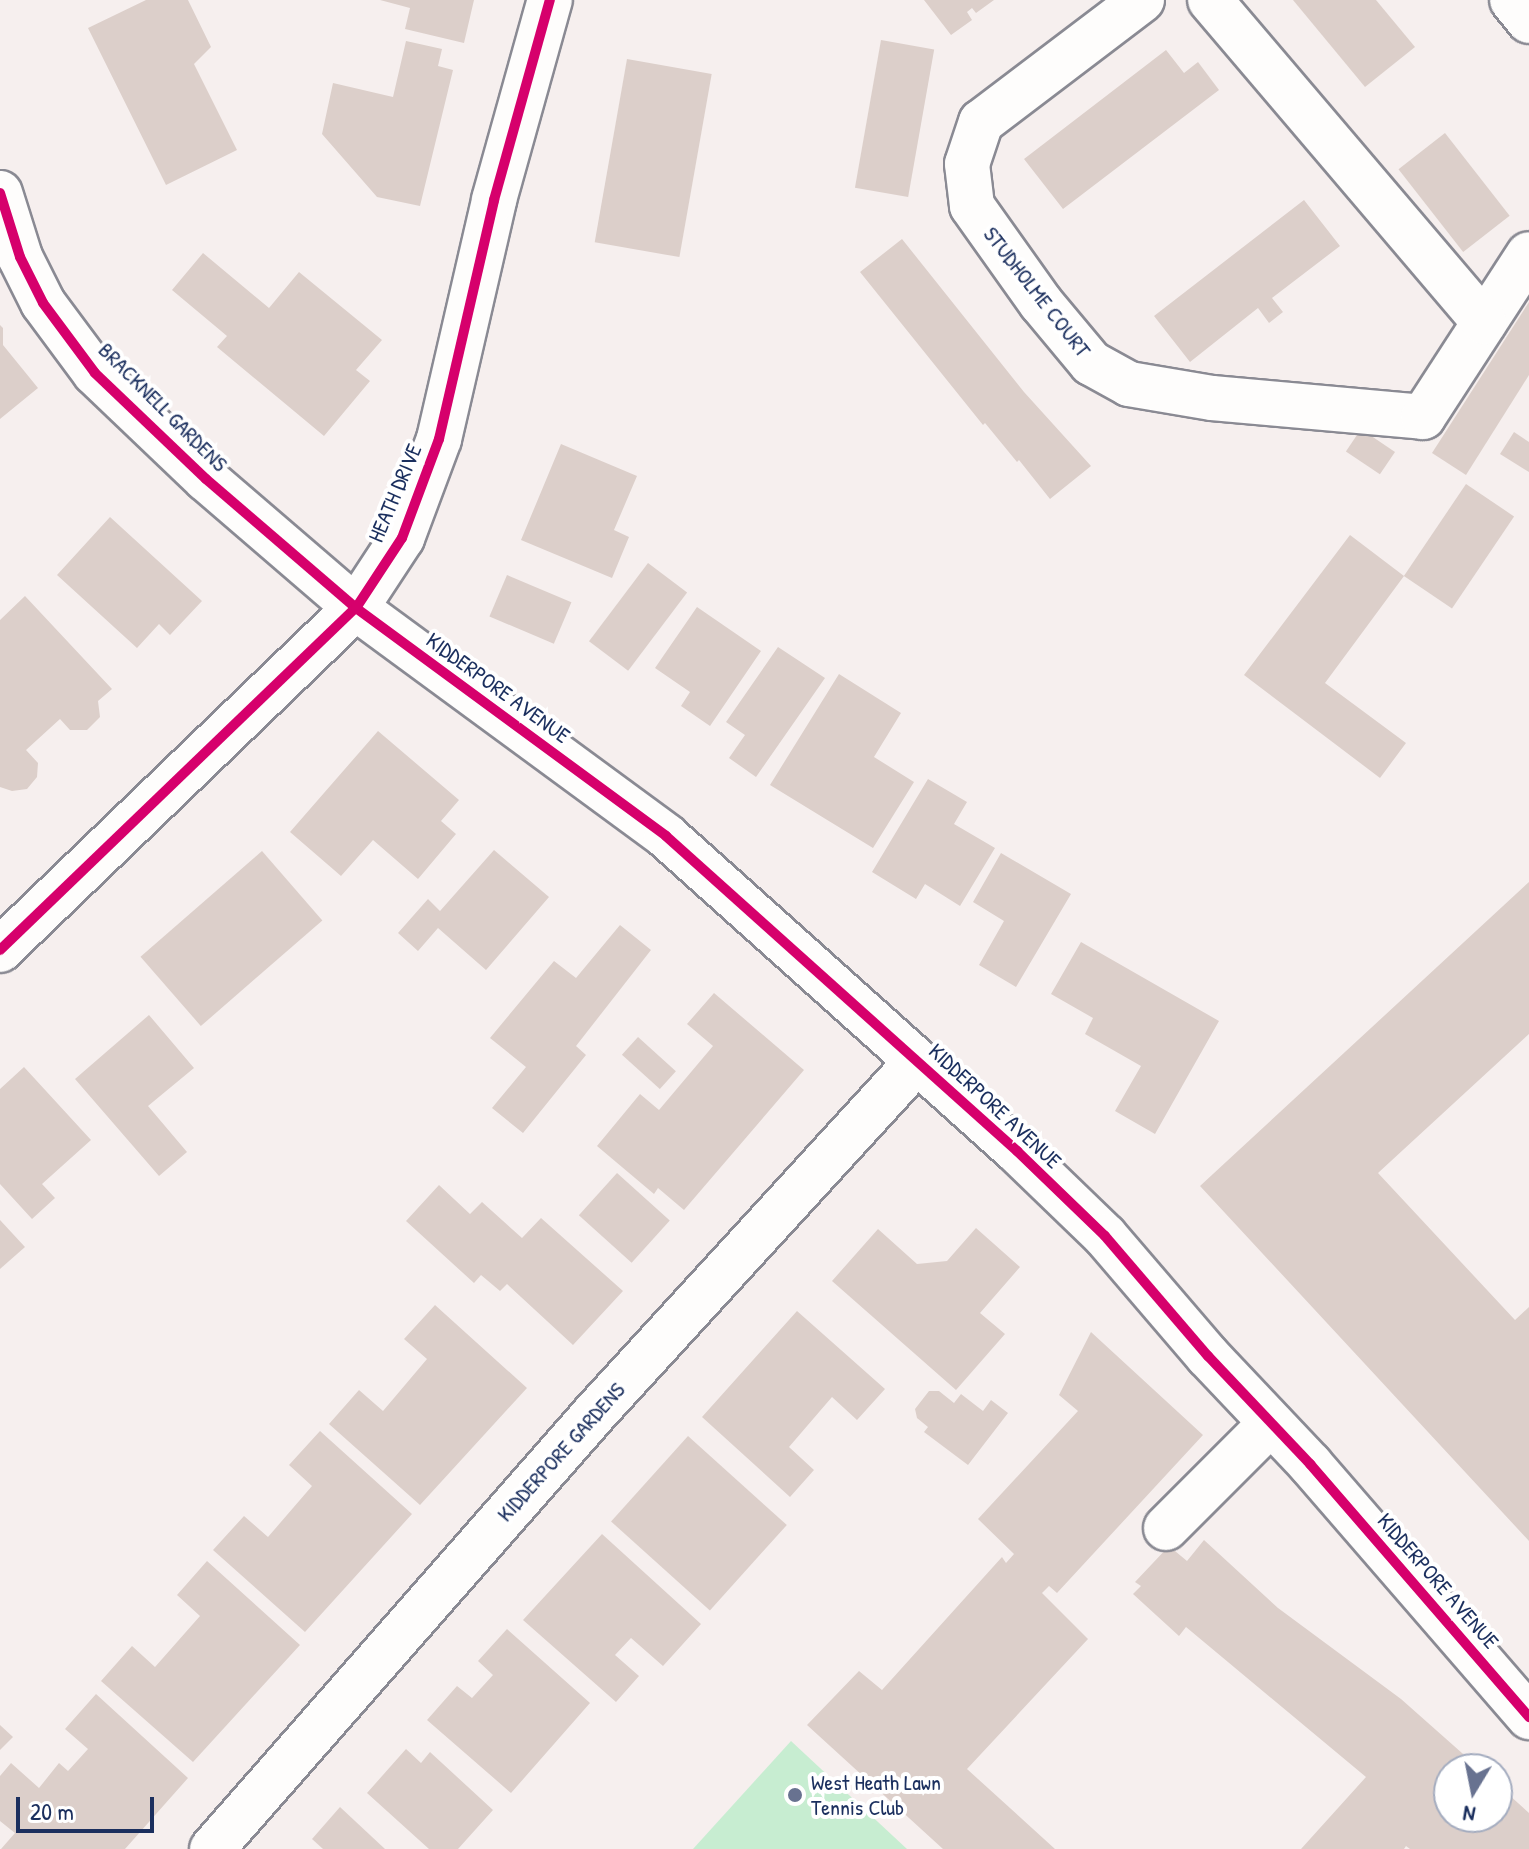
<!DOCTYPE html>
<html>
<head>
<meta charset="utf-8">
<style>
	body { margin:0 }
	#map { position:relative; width:1529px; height:1849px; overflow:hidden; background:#f6efee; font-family:"Patrick Hand",sans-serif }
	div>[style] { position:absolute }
	.green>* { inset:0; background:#c7edd1 }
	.building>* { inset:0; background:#dccfca; transform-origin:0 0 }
	.roads { filter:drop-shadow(2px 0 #8a8a93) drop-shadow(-2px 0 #8a8a93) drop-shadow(0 2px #8a8a93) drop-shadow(0 -2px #8a8a93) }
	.minor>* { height:44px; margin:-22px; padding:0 22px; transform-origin:22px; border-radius:22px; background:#fefdfc }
	.highway>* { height:44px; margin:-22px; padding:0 22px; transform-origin:22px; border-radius:22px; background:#fefdfc }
	.cycleway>* { height:10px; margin:-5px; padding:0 5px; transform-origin:5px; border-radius:5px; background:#d6006c }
	.dots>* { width:22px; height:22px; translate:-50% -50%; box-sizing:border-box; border:4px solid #fff; border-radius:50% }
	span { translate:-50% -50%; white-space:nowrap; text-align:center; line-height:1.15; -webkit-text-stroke:8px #fff; paint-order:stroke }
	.street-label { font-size:22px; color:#1b2f5e }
	.poi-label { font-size:22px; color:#1b2f5e }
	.left { translate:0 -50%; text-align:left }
	.north { position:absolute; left:1433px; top:1753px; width:80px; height:80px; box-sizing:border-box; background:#fff; border:2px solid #a4acbf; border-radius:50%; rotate:190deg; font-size:22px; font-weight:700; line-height:32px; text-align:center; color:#1b2f5e }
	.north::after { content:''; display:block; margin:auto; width:28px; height:36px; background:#687290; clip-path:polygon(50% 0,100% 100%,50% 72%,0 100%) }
	.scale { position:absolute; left:16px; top:1797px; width:138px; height:36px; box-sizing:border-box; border:4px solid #1b2f5e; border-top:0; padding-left:10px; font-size:24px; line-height:28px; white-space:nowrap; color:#1b2f5e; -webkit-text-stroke:6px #fff; paint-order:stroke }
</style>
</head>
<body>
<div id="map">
	<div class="green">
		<div style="clip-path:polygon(791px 1741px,907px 1849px,693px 1849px)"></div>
	</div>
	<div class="building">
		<div style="clip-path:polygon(146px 0,188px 0,211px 47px,194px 64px,237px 150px,166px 185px,88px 28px)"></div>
		<div style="clip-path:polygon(380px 0,474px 0,464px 43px,405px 29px,410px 8px)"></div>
		<div style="clip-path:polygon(924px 0,994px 0,976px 13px,972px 8px,967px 12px,972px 20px,951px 35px)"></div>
		<div style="clip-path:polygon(1293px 0,1376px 0,1415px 47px,1365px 87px)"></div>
		<div style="left:881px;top:40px;width:54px;height:150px;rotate:10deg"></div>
		<div style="clip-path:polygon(406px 41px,442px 49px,438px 66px,453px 70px,420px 206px,377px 197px,322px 134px,333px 83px,393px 97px)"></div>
		<div style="clip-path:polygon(1166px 50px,1184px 73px,1198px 62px,1219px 90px,1063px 209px,1024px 159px)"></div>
		<div style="left:627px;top:59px;width:86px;height:186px;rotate:10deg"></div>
		<div style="left:1445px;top:133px;width:105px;height:59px;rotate:52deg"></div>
		<div style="clip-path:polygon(1304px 200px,1340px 246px,1272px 298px,1283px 312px,1269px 323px,1258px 308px,1190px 362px,1154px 316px)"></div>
		<div style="clip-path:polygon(902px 239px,1024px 392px,1091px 466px,1050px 499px,1019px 460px,1017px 462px,985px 423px,983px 425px,860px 272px)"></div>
		<div style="clip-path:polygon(203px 253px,269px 308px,299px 272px,382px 340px,356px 370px,370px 381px,324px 436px,217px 347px,227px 336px,172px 290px)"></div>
		<div style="clip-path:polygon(1529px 302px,1529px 375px,1466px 475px,1432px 453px)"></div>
		<div style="clip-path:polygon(0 325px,3px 328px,3px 345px,38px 388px,0 419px)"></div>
		<div style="left:1361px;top:429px;width:41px;height:27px;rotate:34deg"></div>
		<div style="clip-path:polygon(1514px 432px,1529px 442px,1529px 472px,1500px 454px)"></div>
		<div style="clip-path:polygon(561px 444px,637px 476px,614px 530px,629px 537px,612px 578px,521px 540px)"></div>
		<div style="left:1466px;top:484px;width:58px;height:111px;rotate:34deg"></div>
		<div style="clip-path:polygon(110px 517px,202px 601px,170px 635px,159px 624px,137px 648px,57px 575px)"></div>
		<div style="clip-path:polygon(1350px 535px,1404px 576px,1325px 683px,1406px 743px,1380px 778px,1244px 675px)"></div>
		<div style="left:648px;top:563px;width:49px;height:98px;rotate:37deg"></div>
		<div style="left:507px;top:575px;width:70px;height:45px;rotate:23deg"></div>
		<div style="clip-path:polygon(25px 596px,112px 689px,98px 701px,100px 717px,87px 730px,70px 730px,60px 719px,26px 750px,38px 763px,37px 777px,27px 789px,12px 791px,0 787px,0 620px)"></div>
		<div style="clip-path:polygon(697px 607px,761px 651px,710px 726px,681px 706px,690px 692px,655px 668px)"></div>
		<div style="clip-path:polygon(778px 647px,825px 678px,756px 777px,729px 758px,745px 735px,726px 722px)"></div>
		<div style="clip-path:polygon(839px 674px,901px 713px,874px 757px,914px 782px,873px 848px,770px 785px)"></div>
		<div style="clip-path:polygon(378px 731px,459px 800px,441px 821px,456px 834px,418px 879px,373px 840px,341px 876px,290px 832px)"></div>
		<div style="clip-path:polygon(928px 779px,967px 802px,954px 824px,995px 848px,960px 906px,925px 884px,916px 899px,872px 872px)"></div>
		<div style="clip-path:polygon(494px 850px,549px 897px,486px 970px,438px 928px,418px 951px,398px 933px,428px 899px,440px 911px)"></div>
		<div style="left:262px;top:851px;width:92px;height:161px;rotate:49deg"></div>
		<div style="clip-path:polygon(1001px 853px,1071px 894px,1016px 987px,979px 965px,1004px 921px,973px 902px)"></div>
		<div style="clip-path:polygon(1529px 882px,1529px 1034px,1378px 1173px,1515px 1320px,1529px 1307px,1529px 1541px,1200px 1186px)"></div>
		<div style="clip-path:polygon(620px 925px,651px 950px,576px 1046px,586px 1055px,523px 1133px,492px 1108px,526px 1067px,490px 1038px,554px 961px,576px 978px)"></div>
		<div style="clip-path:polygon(1081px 942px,1219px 1021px,1155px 1134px,1115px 1111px,1141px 1066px,1085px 1034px,1093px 1018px,1051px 994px)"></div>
		<div style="clip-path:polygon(714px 993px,804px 1070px,684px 1210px,658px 1188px,654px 1194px,597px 1146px,640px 1094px,659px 1110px,713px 1046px,687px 1024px)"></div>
		<div style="clip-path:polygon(149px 1015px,194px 1068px,148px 1106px,187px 1152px,159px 1176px,75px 1079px)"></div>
		<div style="left:638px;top:1037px;width:51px;height:24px;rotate:42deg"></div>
		<div style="clip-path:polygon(24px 1067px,91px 1140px,42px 1184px,55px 1198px,32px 1219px,0 1184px,0 1089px)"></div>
		<div style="left:617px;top:1173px;width:71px;height:57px;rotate:42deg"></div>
		<div style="clip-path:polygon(439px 1185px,470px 1214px,482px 1202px,522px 1238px,541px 1218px,623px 1291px,573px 1345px,507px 1284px,500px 1291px,481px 1275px,474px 1283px,406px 1221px)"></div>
		<div style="clip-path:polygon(0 1220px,25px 1247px,0 1269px)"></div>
		<div style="clip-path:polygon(976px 1228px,1020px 1267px,980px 1313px,1005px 1334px,956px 1390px,832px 1281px,878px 1229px,917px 1264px,947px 1261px)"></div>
		<div style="clip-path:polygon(435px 1305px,527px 1388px,420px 1505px,329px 1424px,359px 1390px,383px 1411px,427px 1359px,404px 1339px)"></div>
		<div style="clip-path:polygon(797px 1311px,885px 1389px,857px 1420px,832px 1397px,789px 1447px,814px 1470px,790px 1497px,702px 1417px)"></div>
		<div style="clip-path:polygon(1091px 1332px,1203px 1435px,1057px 1593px,1049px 1586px,1042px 1593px,1088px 1639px,967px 1769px,1055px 1849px,943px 1849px,807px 1725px,859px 1671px,882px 1690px,1002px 1557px,1006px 1563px,1014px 1554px,978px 1519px,1078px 1411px,1059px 1395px)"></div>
		<div style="clip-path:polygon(929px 1391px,939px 1391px,954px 1403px,961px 1394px,983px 1411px,991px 1400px,1008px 1413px,968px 1465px,924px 1432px,928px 1427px,917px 1418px,915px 1409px)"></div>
		<div style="clip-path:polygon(320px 1431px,412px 1514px,305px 1632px,213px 1550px,244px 1516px,268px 1537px,312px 1486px,289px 1465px)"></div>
		<div style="left:688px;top:1436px;width:133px;height:115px;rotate:42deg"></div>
		<div style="clip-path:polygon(602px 1534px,701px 1624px,663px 1666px,631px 1638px,615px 1655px,639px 1676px,616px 1702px,523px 1620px)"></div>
		<div style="clip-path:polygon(1204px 1540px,1278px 1608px,1401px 1699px,1480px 1769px,1449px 1769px,1449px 1817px,1497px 1817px,1497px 1784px,1529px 1813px,1529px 1849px,1410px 1849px,1406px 1846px,1404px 1849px,1301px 1849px,1366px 1777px,1186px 1627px,1179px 1636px,1133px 1594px,1141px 1586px,1135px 1582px,1169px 1546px,1187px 1561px)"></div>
		<div style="clip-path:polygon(207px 1561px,300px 1645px,193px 1762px,101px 1681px,132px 1646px,155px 1667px,200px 1616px,177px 1595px)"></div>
		<div style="clip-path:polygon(507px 1629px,590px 1703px,511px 1793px,427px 1720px,457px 1686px,472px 1698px,493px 1675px,478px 1661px)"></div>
		<div style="clip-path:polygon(96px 1694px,188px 1778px,125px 1849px,1px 1849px,15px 1833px,0 1821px,0 1776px,11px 1763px,39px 1788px,59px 1763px,68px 1771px,88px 1749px,65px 1729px)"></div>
		<div style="clip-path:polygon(0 1725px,13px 1737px,0 1750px)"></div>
		<div style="clip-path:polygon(406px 1749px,421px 1763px,430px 1752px,493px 1810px,458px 1849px,429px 1849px,367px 1793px)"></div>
		<div style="clip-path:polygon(340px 1807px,385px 1849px,323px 1849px,312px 1839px)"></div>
	</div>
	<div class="roads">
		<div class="minor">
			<div style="left:1142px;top:0;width:202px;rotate:142.8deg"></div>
			<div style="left:981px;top:122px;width:44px;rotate:108.4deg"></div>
			<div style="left:967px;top:164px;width:42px;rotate:83.2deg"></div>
			<div style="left:972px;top:206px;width:119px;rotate:54.6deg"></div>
			<div style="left:1041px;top:303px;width:78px;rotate:50.2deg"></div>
			<div style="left:1091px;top:363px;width:43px;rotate:28.9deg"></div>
			<div style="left:1129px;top:384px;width:84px;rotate:9.6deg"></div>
			<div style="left:1212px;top:398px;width:212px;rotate:5.1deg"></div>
			<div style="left:1423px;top:417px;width:194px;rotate:-57deg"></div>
			<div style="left:1210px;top:0;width:423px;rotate:49.6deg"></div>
			<div style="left:0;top:193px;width:67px;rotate:72.6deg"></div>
			<div style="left:20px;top:257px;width:51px;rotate:63.4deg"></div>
			<div style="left:43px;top:303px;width:87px;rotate:53.4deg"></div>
			<div style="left:95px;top:373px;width:153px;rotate:43.7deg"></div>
			<div style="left:206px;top:479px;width:198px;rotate:40.7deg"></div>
			<div style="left:356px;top:608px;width:385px;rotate:36.3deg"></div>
			<div style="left:666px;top:836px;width:472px;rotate:41.9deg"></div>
			<div style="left:1017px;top:1151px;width:122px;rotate:44deg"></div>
			<div style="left:1105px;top:1236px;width:158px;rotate:49.4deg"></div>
			<div style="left:1208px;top:1356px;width:149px;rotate:46.6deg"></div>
			<div style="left:1310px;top:1464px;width:335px;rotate:49.1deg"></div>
			<div style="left:0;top:950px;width:494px;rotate:-43.9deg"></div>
			<div style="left:356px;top:608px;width:84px;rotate:-56.7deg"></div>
			<div style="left:402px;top:538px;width:106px;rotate:-69.5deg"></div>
			<div style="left:439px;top:439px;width:245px;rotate:-77deg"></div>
			<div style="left:494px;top:200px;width:208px;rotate:-74.4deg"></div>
			<div style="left:1166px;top:1528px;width:148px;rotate:-45deg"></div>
			<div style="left:212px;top:1849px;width:579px;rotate:-48.71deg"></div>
			<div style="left:594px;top:1414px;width:478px;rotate:-47.5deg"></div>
		</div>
		<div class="highway">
			<div style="left:1512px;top:0;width:27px;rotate:51deg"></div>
		</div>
	</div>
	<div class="cycleway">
		<div style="left:0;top:193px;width:67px;rotate:72.6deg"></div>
		<div style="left:20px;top:257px;width:51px;rotate:63.4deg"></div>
		<div style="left:43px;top:303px;width:87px;rotate:53.4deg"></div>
		<div style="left:95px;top:373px;width:153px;rotate:43.7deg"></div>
		<div style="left:206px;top:479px;width:198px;rotate:40.7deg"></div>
		<div style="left:356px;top:608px;width:385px;rotate:36.3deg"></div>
		<div style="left:666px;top:836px;width:472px;rotate:41.9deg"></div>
		<div style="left:1017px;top:1151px;width:122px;rotate:44deg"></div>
		<div style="left:1105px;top:1236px;width:158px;rotate:49.4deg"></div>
		<div style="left:1208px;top:1356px;width:149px;rotate:46.6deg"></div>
		<div style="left:1310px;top:1464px;width:335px;rotate:49.1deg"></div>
		<div style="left:0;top:950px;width:494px;rotate:-43.9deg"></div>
		<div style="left:356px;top:608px;width:84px;rotate:-56.7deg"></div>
		<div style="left:402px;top:538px;width:106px;rotate:-69.5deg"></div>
		<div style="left:439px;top:439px;width:245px;rotate:-77deg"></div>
		<div style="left:494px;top:200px;width:208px;rotate:-74.4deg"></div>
	</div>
	<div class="dots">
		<div style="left:795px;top:1795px;background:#687290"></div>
	</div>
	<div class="street-label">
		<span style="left:1037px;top:292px;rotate:52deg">STUDHOLME COURT</span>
		<span style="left:163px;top:407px;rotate:45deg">BRACKNELL GARDENS</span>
		<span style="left:395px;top:493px;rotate:-67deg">HEATH DRIVE</span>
		<span style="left:498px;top:688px;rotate:36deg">KIDDERPORE AVENUE</span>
		<span style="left:995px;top:1106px;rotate:43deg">KIDDERPORE AVENUE</span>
		<span style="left:561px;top:1452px;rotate:-48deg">KIDDERPORE GARDENS</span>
		<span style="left:1438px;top:1581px;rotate:49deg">KIDDERPORE AVENUE</span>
	</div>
	<div class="poi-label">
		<span class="left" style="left:811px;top:1795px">West Heath Lawn<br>Tennis Club</span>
	</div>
	<div class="north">N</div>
	<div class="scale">20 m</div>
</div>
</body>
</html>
